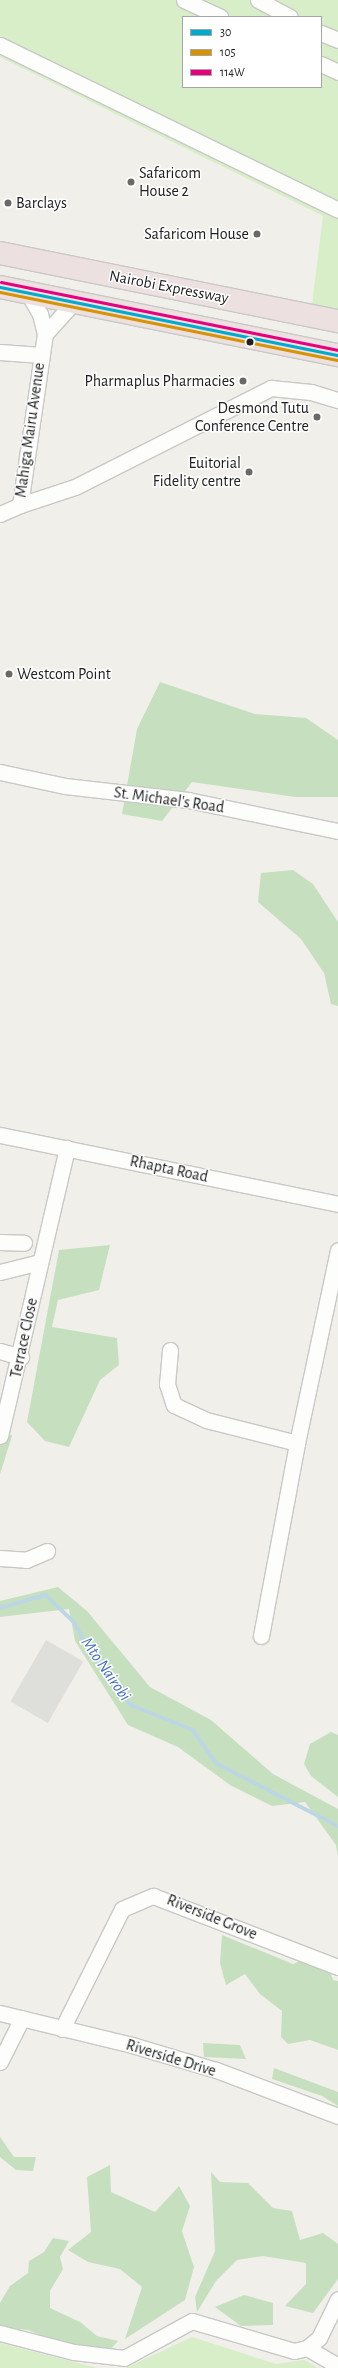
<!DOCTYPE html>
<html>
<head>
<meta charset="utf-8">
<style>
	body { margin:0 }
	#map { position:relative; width:338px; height:2368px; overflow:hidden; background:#f0efea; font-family:"Alegreya Sans",sans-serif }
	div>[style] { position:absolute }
	.grass>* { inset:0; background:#d7eec8 }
	.forest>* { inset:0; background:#c6e0bf }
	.parking>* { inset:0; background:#dededb; transform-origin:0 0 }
	.stream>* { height:3.5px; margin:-1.75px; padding:0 1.75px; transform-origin:1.75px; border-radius:1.75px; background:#bdd6e4 }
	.roads { filter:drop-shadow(1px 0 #c8c8c6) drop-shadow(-1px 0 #c8c8c6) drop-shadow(0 1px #c8c8c6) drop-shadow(0 -1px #c8c8c6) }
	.minor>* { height:15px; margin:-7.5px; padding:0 7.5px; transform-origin:7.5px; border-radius:7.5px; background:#fdfdfc }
	.highway>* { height:22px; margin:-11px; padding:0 11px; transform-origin:11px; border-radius:11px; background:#ece1e0 }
	.bus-1>* { height:3px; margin:-1.5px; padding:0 1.5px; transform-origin:1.5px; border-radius:1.5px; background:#00a9ce }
	.bus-2>* { height:3px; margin:-1.5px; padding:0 1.5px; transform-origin:1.5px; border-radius:1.5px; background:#d79205 }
	.bus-3>* { height:3px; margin:-1.5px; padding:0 1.5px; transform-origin:1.5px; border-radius:1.5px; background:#e5007d }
	.dots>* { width:11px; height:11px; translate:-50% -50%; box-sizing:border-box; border:2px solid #fff; border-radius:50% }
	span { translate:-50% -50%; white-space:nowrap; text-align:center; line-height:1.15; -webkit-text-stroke:3px #fff; paint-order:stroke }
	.poi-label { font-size:16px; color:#212121 }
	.left { translate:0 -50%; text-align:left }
	.right { translate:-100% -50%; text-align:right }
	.street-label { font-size:16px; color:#212121 }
	.water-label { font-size:17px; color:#496fb6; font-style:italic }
	.legend { position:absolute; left:182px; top:16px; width:140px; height:72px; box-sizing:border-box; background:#fff; border:1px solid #a6a6a6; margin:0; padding:5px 7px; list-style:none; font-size:12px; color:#212121 }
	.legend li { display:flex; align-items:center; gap:8px; height:20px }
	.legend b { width:20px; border:1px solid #a6a6a6 }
</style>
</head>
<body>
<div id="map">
	<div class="grass">
		<div style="clip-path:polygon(evenodd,0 0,338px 0,338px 309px,312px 305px,323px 216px,0 57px,0 0,183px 17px,321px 17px,321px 87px,183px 87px,183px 17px)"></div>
		<div style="clip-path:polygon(192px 2337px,276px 2364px,304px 2360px,318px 2368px,126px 2368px)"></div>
		<div style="clip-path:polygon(0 2343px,97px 2368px,0 2368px)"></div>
	</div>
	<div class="forest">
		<div style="clip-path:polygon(160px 682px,255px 714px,306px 718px,338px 740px,338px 797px,295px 797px,192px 782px,162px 821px,122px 814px,137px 729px)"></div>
		<div style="clip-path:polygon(293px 870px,313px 884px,338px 922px,338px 1006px,331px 1004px,324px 973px,301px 939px,258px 902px,261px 873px)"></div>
		<div style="clip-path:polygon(110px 1245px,99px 1290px,58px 1300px,52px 1327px,117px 1338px,119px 1365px,100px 1380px,69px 1447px,45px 1441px,27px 1422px,59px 1250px)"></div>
		<div style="clip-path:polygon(0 1423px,12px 1436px,0 1474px)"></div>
		<div style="clip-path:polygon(58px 1587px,87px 1611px,150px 1687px,211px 1720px,273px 1774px,338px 1809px,338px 1856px,336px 1845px,305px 1802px,272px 1806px,230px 1785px,178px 1747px,128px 1725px,75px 1641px,69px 1609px,0 1617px,0 1601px)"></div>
		<div style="clip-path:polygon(331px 1732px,338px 1735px,338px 1797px,311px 1776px,304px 1764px,310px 1744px)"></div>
		<div style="clip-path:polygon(222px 1935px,293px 1964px,324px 1952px,333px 1980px,338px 1981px,338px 2050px,310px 2040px,288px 2044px,281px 2037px,282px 2011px,260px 1994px,245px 1974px,226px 1985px,220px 1963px)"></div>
		<div style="clip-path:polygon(203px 2043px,240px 2045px,246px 2059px,204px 2057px)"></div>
		<div style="clip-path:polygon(274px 2068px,338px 2092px,338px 2106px,322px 2096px,272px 2079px)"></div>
		<div style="clip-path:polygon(0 2137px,14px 2157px,36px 2157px,33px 2171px,16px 2170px,0 2157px)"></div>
		<div style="clip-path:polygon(110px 2165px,111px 2192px,155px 2212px,179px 2186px,190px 2206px,182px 2231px,194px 2267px,185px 2300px,125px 2339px,142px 2287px,120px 2269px,88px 2262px,68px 2250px,91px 2232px,87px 2177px)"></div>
		<div style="clip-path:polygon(211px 2172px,220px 2182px,248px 2183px,273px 2208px,292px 2211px,300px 2240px,323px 2233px,338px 2244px,338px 2279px,313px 2313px,285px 2306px,306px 2284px,306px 2263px,263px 2256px,237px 2260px,216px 2281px,197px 2312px,195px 2297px,215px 2251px)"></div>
		<div style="clip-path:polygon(53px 2238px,69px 2241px,60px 2257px,63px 2269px,50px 2291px,50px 2308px,80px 2322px,97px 2336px,118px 2341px,109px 2351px,64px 2345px,28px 2330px,0 2327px,0 2303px,10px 2286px,28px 2273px,29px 2261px,44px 2252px)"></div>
		<div style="clip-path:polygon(244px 2295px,273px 2303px,273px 2325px,241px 2326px,215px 2307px)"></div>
	</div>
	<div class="parking">
		<div style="left:46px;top:1640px;width:43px;height:71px;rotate:30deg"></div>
	</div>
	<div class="stream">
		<div style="left:0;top:1608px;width:48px;rotate:-15.8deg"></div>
		<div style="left:46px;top:1595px;width:40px;rotate:44deg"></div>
		<div style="left:75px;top:1623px;width:32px;rotate:62deg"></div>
		<div style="left:90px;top:1651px;width:68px;rotate:52.8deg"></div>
		<div style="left:131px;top:1705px;width:67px;rotate:22deg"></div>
		<div style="left:193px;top:1730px;width:40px;rotate:55.1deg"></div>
		<div style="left:216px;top:1763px;width:137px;rotate:27.3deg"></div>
	</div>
	<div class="roads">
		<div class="minor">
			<div style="left:184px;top:0;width:40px;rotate:25deg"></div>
			<div style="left:258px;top:0;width:36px;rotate:28deg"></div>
			<div style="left:321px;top:33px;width:18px;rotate:22deg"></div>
			<div style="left:0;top:45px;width:376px;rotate:26deg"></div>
			<div style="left:321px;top:64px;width:19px;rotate:25deg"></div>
			<div style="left:45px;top:334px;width:42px;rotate:-47.9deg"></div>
			<div style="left:0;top:352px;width:41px;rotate:4.2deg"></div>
			<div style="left:20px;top:505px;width:58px;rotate:-18.1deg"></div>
			<div style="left:75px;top:487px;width:220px;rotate:-26.8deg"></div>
			<div style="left:271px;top:388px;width:40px;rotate:5.7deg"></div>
			<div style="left:311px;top:392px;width:28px;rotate:17deg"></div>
			<div style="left:0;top:514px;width:22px;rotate:-24deg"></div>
			<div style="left:20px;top:505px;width:173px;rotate:-81.7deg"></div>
			<div style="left:45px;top:334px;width:21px;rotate:-104deg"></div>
			<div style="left:40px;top:314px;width:24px;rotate:-120deg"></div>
			<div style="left:0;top:772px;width:66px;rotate:12.2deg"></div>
			<div style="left:65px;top:786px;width:124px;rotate:6.5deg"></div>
			<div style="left:188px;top:800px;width:153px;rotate:11.7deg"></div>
			<div style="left:0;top:1135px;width:345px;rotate:11.5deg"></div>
			<div style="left:0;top:1242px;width:24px;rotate:2deg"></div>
			<div style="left:0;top:1272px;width:41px;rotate:-14deg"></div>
			<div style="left:170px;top:1350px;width:34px;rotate:95deg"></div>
			<div style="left:167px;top:1384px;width:22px;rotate:72deg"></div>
			<div style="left:174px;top:1405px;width:35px;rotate:25deg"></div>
			<div style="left:206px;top:1420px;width:94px;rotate:14.2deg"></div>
			<div style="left:0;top:1351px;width:22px;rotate:16deg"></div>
			<div style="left:0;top:1436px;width:296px;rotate:-76.9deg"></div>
			<div style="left:0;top:1558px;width:26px;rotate:4deg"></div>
			<div style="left:26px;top:1560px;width:23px;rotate:-23deg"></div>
			<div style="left:261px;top:1636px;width:196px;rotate:-79.4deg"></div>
			<div style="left:297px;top:1443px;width:197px;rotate:-78deg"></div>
			<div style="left:0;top:2013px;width:136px;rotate:13.6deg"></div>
			<div style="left:132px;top:2045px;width:88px;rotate:16.6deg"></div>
			<div style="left:216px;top:2070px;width:130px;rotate:20.7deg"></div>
			<div style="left:62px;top:2029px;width:134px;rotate:-63.4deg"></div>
			<div style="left:122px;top:1909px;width:34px;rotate:-23deg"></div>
			<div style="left:153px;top:1896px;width:198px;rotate:21deg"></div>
			<div style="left:0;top:2062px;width:49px;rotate:-63.4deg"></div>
			<div style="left:0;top:2333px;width:76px;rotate:14.4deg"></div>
			<div style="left:74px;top:2352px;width:50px;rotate:6.8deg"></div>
			<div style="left:124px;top:2358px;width:77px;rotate:-28.6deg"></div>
			<div style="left:192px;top:2321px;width:106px;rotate:16.4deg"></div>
			<div style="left:294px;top:2351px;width:13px;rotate:-13deg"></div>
			<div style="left:307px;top:2348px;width:16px;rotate:-40deg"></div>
			<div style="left:319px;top:2338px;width:43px;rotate:-64deg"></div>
			<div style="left:307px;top:2348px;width:36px;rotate:30deg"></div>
		</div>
		<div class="highway">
			<div style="left:0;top:253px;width:345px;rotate:11.4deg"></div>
			<div style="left:0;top:287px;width:345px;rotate:11.4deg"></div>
		</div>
	</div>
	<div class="bus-1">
		<div style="left:0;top:287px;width:345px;rotate:11.4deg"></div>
	</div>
	<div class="bus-2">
		<div style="left:0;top:292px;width:344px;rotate:11.4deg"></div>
	</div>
	<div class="bus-3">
		<div style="left:1px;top:282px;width:344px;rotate:11.4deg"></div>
	</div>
	<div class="dots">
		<div style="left:131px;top:182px;background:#696967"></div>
		<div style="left:8px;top:203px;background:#696967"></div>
		<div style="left:257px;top:234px;background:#696967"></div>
		<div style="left:250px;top:342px;background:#212121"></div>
		<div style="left:243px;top:381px;background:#696967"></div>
		<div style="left:317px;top:417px;background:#696967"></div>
		<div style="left:249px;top:472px;background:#696967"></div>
		<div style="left:9px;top:674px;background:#696967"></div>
	</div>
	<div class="poi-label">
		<span class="left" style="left:139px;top:182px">Safaricom<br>House 2</span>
		<span class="left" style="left:16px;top:203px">Barclays</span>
		<span class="right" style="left:249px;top:234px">Safaricom House</span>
		<span class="right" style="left:235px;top:381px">Pharmaplus Pharmacies</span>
		<span class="right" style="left:309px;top:417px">Desmond Tutu<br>Conference Centre</span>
		<span class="right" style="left:241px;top:472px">Euitorial<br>Fidelity centre</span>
		<span class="left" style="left:17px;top:674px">Westcom Point</span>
	</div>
	<div class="street-label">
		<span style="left:169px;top:287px;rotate:11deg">Nairobi Expressway</span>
		<span style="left:30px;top:430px;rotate:-82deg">Mahiga Mairu Avenue</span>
		<span style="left:169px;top:800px;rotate:8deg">St. Michael's Road</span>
		<span style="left:169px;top:1169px;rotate:12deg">Rhapta Road</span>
		<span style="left:24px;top:1338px;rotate:-78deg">Terrace Close</span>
		<span style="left:212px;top:1917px;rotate:22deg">Riverside Grove</span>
		<span style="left:171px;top:2058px;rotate:17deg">Riverside Drive</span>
	</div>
	<div class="water-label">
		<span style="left:106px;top:1669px;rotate:55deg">Mto Nairobi</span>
	</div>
	<ul class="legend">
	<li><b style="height:5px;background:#00a9ce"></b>30</li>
	<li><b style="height:5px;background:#d79205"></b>105</li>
	<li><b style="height:5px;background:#e5007d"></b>114W</li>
	</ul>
</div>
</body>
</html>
